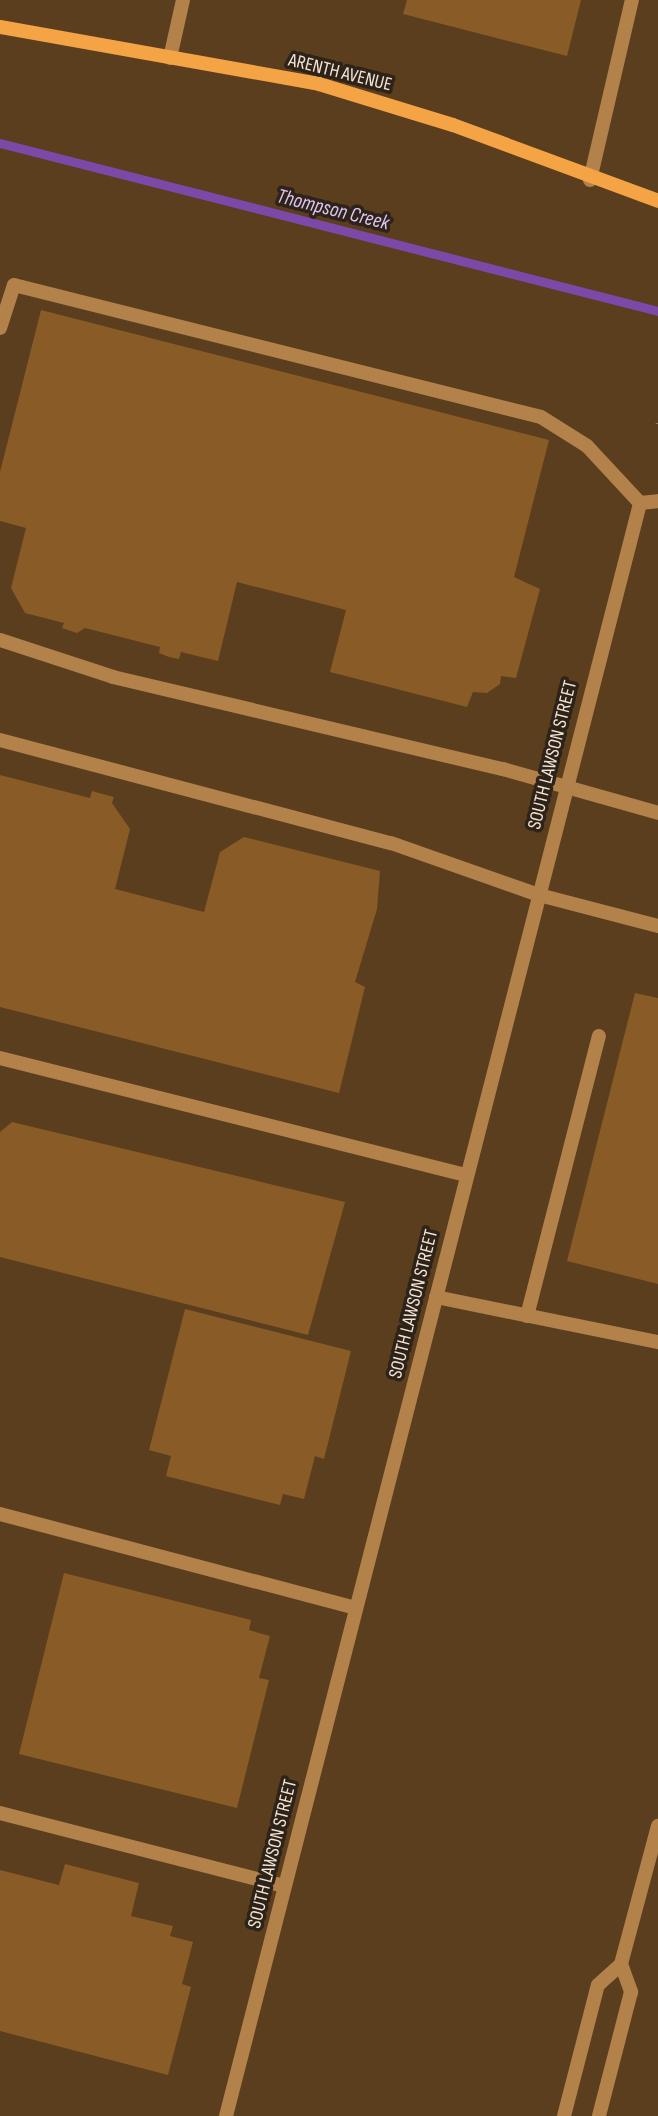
<!DOCTYPE html>
<html>
<head>
<meta charset="utf-8">
<style>
	body { margin:0 }
	#map { position:relative; width:658px; height:2116px; overflow:hidden; background:#513920; font-family:"Sofia Sans Condensed",sans-serif }
	div>[style] { position:absolute }
	.built>* { inset:0; background:#5b3e1e; transform-origin:0 0 }
	.stream>* { height:9px; margin:-4.5px; padding:0 4.5px; transform-origin:4.5px; border-radius:4.5px; background:#7d49a9 }
	.building>* { inset:0; background:#895b26 }
	.path>* { height:4.5px; margin-top:-2.25px; transform-origin:0; background:repeating-linear-gradient(90deg,#a5927e 0 2px,transparent 0 7px) }
	.lane>* { height:14px; margin:-7px; padding:0 7px; transform-origin:7px; border-radius:7px; background:#b3814a }
	.street>* { height:14px; margin:-7px; padding:0 7px; transform-origin:7px; border-radius:7px; background:#b3814a }
	.secondary>* { height:14px; margin:-7px; padding:0 7px; transform-origin:7px; border-radius:7px; background:#f4a444 }
	span { translate:-50% -50%; white-space:nowrap; text-align:center; line-height:1.15; -webkit-text-stroke:7px #2e2318; paint-order:stroke }
	.street-label { font-size:19px; color:#f4e5d6 }
	.water-label { font-size:21px; color:#dcc4f5; font-style:italic }
</style>
</head>
<body>
<div id="map">
	<div class="built">
		<div style="left:0;top:0;width:658px;height:2116px"></div>
	</div>
	<div class="stream">
		<div style="left:0;top:143px;width:679px;rotate:14.32deg"></div>
	</div>
	<div class="building">
		<div style="clip-path:polygon(407px 0,581px 0,567px 56px,403px 14px)"></div>
		<div style="clip-path:polygon(41px 310px,549px 440px,514px 577px,540px 589px,516px 678px,501px 676px,500px 684px,487px 693px,473px 692px,467px 707px,330px 672px,346px 610px,237px 582px,218px 661px,181px 652px,179px 659px,169px 657px,159px 653px,160px 647px,85px 628px,77px 633px,62px 628px,64px 623px,25px 613px,11px 588px,26px 528px,0 521px,0 472px)"></div>
		<div style="clip-path:polygon(0 775px,90px 798px,92px 791px,114px 797px,112px 803px,130px 829px,115px 889px,204px 912px,220px 852px,244px 837px,380px 871px,377px 909px,355px 982px,365px 987px,339px 1093px,0 1007px)"></div>
		<div style="clip-path:polygon(635px 993px,658px 998px,658px 1284px,567px 1261px)"></div>
		<div style="clip-path:polygon(12px 1122px,345px 1202px,308px 1335px,0 1257px,0 1132px)"></div>
		<div style="clip-path:polygon(185px 1309px,351px 1351px,324px 1459px,315px 1456px,304px 1499px,283px 1494px,280px 1505px,166px 1476px,171px 1456px,149px 1450px)"></div>
		<div style="clip-path:polygon(64px 1573px,251px 1620px,249px 1630px,270px 1636px,259px 1678px,269px 1680px,237px 1808px,19px 1754px)"></div>
		<div style="clip-path:polygon(65px 1864px,139px 1883px,131px 1916px,173px 1926px,170px 1936px,193px 1942px,182px 1984px,191px 1987px,168px 2075px,0 2031px,0 1870px,59px 1885px)"></div>
	</div>
	<div class="path">
		<div style="left:658px;top:424px;width:1px;rotate:-90deg"></div>
	</div>
	<div class="lane">
		<div style="left:170px;top:58px;width:59px;rotate:-77.4deg"></div>
		<div style="left:590px;top:180px;width:185px;rotate:-76.9deg"></div>
		<div style="left:0;top:328px;width:45px;rotate:-72deg"></div>
		<div style="left:14px;top:285px;width:543px;rotate:14.06deg"></div>
		<div style="left:541px;top:417px;width:54px;rotate:32.2deg"></div>
		<div style="left:587px;top:446px;width:78px;rotate:47.1deg"></div>
		<div style="left:640px;top:503px;width:18px;rotate:-6deg"></div>
		<div style="left:0;top:640px;width:119px;rotate:18.1deg"></div>
		<div style="left:113px;top:677px;width:401px;rotate:13.3deg"></div>
		<div style="left:503px;top:769px;width:161px;rotate:15.8deg"></div>
		<div style="left:0;top:740px;width:404px;rotate:14.8deg"></div>
		<div style="left:391px;top:843px;width:157px;rotate:19.4deg"></div>
		<div style="left:0;top:1058px;width:481px;rotate:14.1deg"></div>
		<div style="left:436px;top:1297px;width:227px;rotate:11.5deg"></div>
		<div style="left:527px;top:1316px;width:289px;rotate:-75.6deg"></div>
		<div style="left:0;top:1514px;width:368px;rotate:14.8deg"></div>
		<div style="left:0;top:1813px;width:294px;rotate:14.4deg"></div>
		<div style="left:621px;top:1964px;width:143px;rotate:-75deg"></div>
		<div style="left:564px;top:2116px;width:135px;rotate:-75.5deg"></div>
		<div style="left:598px;top:1985px;width:31px;rotate:-42deg"></div>
		<div style="left:621px;top:1964px;width:30px;rotate:70deg"></div>
		<div style="left:631px;top:1992px;width:128px;rotate:104.5deg"></div>
	</div>
	<div class="street">
		<div style="left:539px;top:895px;width:123px;rotate:14.6deg"></div>
		<div style="left:226px;top:2116px;width:1665px;rotate:-75.6deg"></div>
	</div>
	<div class="secondary">
		<div style="left:0;top:27px;width:324px;rotate:10.1deg"></div>
		<div style="left:319px;top:84px;width:140px;rotate:17deg"></div>
		<div style="left:453px;top:125px;width:219px;rotate:20.3deg"></div>
	</div>
	<div class="street-label">
		<span style="left:340px;top:73px;rotate:14deg">ARENTH AVENUE</span>
		<span style="left:553px;top:755px;rotate:-76deg">SOUTH LAWSON STREET</span>
		<span style="left:414px;top:1304px;rotate:-76deg">SOUTH LAWSON STREET</span>
		<span style="left:273px;top:1854px;rotate:-76deg">SOUTH LAWSON STREET</span>
	</div>
	<div class="water-label">
		<span style="left:333px;top:210px;rotate:14deg">Thompson Creek</span>
	</div>
</div>
</body>
</html>
